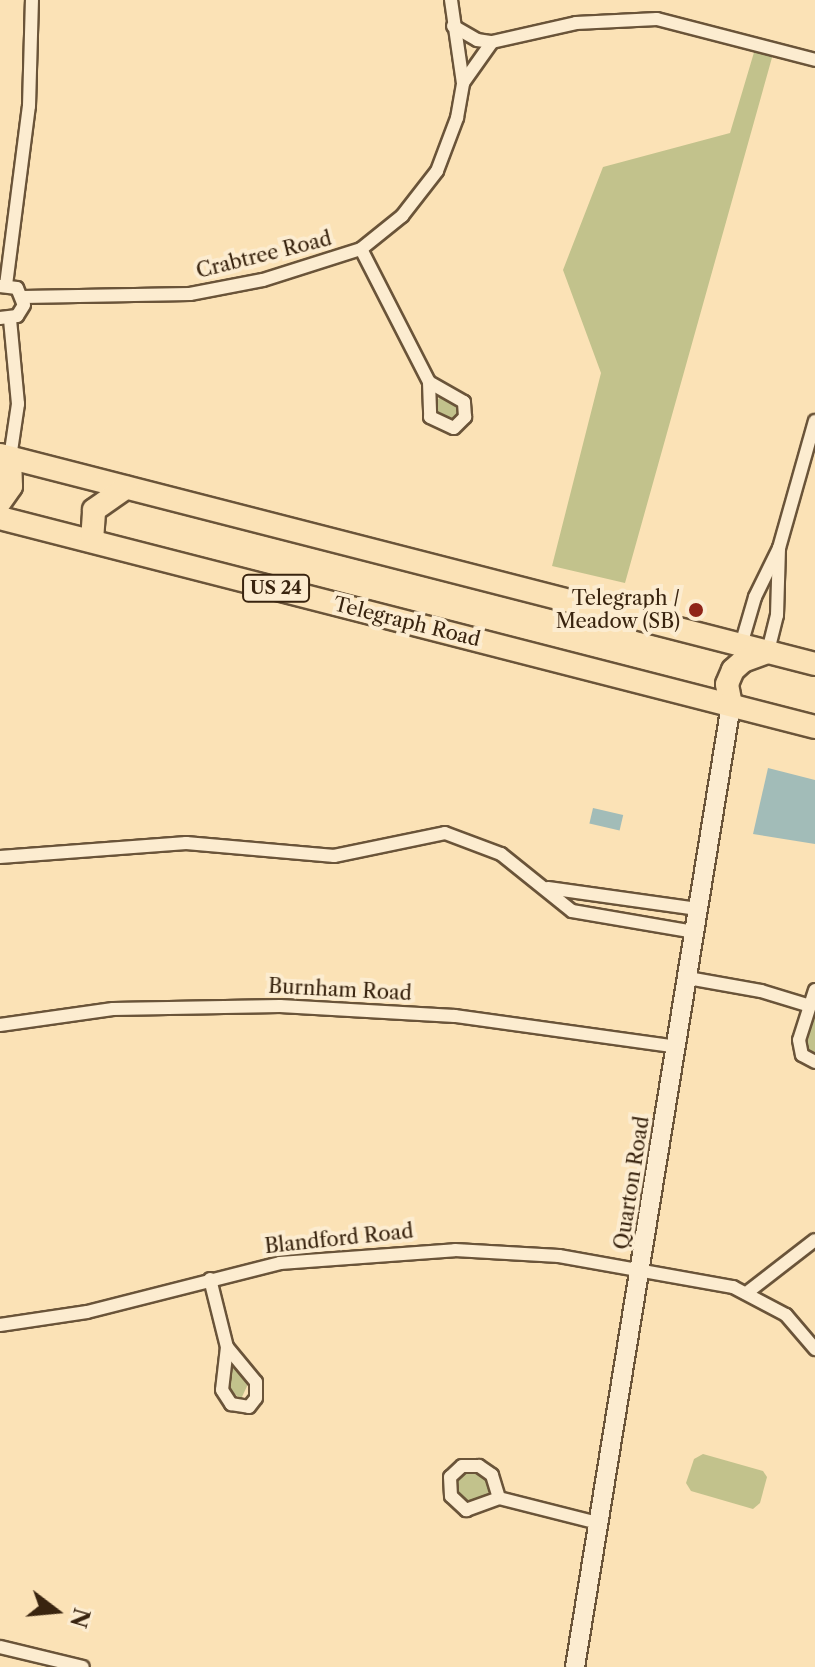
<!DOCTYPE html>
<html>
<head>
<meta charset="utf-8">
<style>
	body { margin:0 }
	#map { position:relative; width:815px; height:1667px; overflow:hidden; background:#fbe2b6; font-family:"Libre Caslon Text",serif }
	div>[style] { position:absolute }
	.green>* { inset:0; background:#c2c28c }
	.round { border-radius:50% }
	.water>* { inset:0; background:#a2bcb8; transform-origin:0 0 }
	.roads { filter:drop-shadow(2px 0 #6a5439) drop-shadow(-2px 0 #6a5439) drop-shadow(0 2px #6a5439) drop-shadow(0 -2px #6a5439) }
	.street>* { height:12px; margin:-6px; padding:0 6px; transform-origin:6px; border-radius:6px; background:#fcecd0 }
	.secondary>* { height:18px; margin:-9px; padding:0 9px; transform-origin:9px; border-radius:9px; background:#fcecd0 }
	.highway>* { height:22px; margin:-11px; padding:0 11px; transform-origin:11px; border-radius:11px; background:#fbe2b6 }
	.dots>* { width:22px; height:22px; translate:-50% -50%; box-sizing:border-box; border:4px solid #fcecd0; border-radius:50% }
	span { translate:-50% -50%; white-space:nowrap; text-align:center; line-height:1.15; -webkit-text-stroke:8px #fcecd0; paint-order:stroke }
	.shield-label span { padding:2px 6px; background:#fcecd0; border:2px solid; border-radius:6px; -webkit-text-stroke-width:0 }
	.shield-label { font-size:18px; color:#39240f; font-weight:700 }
	.street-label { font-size:20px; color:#39240f }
	.poi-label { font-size:20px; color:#39240f }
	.right { translate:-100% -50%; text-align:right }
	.north { position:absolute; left:16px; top:1571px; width:80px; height:80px; -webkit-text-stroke:6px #fcecd0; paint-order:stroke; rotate:106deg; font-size:22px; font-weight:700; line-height:32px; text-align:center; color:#39240f }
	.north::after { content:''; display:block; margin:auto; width:28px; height:36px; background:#39240f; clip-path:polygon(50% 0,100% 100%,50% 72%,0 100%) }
</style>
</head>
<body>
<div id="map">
	<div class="green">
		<div style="clip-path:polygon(755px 49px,773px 54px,625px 583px,552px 566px,601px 373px,563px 270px,603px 167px,730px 133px)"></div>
		<div class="round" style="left:434px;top:396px;width:24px;height:24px"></div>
		<div style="clip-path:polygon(815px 1011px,815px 1056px,806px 1048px)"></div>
		<div style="clip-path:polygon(232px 1360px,249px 1382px,241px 1399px,228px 1389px)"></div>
		<div style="clip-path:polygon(703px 1454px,763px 1471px,767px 1477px,760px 1503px,753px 1509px,691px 1491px,686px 1483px,694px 1459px)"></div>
		<div class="round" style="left:455px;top:1470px;width:34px;height:34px"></div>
	</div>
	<div class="water">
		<div style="clip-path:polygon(768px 768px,815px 780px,815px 844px,753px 834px)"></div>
		<div style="left:593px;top:808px;width:31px;height:16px;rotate:13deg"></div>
	</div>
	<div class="roads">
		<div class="street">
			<div style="left:451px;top:0;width:84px;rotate:81.8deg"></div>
			<div style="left:453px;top:26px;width:28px;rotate:30deg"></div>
			<div style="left:477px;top:40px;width:15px;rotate:8deg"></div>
			<div style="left:361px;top:249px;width:149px;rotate:62.9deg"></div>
			<div style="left:429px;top:382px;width:35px;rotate:88deg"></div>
			<div style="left:430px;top:417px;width:26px;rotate:25deg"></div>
			<div style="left:454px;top:428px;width:16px;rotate:-45deg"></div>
			<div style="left:465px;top:417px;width:15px;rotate:-94deg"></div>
			<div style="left:464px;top:402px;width:40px;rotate:-150.3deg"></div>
			<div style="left:6px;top:285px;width:180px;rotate:-82.7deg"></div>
			<div style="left:29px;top:106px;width:106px;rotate:-88.4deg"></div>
			<div style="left:0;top:286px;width:17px;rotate:7deg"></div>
			<div style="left:17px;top:288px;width:18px;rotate:68deg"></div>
			<div style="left:24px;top:305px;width:13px;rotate:122deg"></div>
			<div style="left:17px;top:316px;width:17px;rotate:173deg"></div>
			<div style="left:23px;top:297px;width:167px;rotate:-1deg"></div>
			<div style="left:190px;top:294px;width:74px;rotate:-10.9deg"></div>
			<div style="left:263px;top:280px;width:103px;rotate:-17.6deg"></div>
			<div style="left:361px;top:249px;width:53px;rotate:-38.8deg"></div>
			<div style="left:402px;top:216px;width:57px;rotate:-52.1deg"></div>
			<div style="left:437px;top:171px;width:57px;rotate:-69.3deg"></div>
			<div style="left:457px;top:118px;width:36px;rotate:-80deg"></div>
			<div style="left:463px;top:83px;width:50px;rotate:-54.7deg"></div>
			<div style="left:492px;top:42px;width:86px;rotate:-12.7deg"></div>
			<div style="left:576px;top:23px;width:81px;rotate:-2.8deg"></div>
			<div style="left:657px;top:19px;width:163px;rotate:14.5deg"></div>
			<div style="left:10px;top:458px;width:55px;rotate:-81.6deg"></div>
			<div style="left:18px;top:404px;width:85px;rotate:-95.4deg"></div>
			<div style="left:779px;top:548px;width:132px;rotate:-74.2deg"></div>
			<div style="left:741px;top:645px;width:50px;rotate:-73.7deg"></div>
			<div style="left:755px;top:597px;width:55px;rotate:-63.9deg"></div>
			<div style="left:779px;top:548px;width:67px;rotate:91.7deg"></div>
			<div style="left:777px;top:615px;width:38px;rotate:104deg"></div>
			<div style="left:0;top:857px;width:187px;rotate:-4.3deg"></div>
			<div style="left:186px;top:843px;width:149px;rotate:5deg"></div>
			<div style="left:334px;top:856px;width:113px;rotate:-11.7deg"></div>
			<div style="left:445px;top:833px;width:60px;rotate:20.6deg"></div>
			<div style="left:501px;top:854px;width:91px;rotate:38.8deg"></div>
			<div style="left:572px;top:911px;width:125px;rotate:9.7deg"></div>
			<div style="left:548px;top:888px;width:151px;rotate:8deg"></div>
			<div style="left:688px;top:978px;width:74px;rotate:10.1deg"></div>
			<div style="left:761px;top:991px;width:48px;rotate:16.9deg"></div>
			<div style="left:815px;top:990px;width:52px;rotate:107.7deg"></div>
			<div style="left:799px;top:1040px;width:15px;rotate:79deg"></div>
			<div style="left:802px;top:1055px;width:15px;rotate:28deg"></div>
			<div style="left:0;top:1025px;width:114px;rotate:-8.1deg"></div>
			<div style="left:113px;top:1009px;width:167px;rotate:-1deg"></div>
			<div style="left:280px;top:1006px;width:175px;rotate:3.3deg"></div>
			<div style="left:455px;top:1016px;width:224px;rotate:7.9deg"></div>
			<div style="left:210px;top:1279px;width:70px;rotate:76deg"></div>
			<div style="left:227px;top:1347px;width:43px;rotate:96.6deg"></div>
			<div style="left:222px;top:1390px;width:17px;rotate:57deg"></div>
			<div style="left:231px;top:1404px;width:18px;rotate:9deg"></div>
			<div style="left:249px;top:1407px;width:11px;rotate:-52deg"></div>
			<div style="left:256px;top:1398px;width:16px;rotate:-90deg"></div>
			<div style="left:256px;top:1382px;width:45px;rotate:-129.6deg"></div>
			<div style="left:749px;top:1291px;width:83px;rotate:-37.7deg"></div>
			<div style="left:0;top:1325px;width:88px;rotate:-8.5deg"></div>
			<div style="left:87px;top:1312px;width:199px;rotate:-14.2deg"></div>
			<div style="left:280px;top:1263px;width:175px;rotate:-4.2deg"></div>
			<div style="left:455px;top:1250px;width:104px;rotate:3.3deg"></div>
			<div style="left:559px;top:1256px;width:177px;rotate:10.1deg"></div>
			<div style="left:733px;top:1287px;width:60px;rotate:27.8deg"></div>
			<div style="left:786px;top:1315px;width:45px;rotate:49.5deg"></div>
			<div style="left:499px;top:1498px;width:24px;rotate:-107deg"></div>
			<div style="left:492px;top:1475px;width:16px;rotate:-145deg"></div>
			<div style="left:479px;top:1466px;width:17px;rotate:180deg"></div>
			<div style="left:462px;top:1466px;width:16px;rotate:137deg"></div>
			<div style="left:450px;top:1477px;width:19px;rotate:87deg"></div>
			<div style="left:451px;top:1496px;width:21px;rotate:43deg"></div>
			<div style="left:466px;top:1510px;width:35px;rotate:-20deg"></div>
			<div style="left:499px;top:1498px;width:102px;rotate:14.2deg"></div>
			<div style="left:0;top:1647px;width:85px;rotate:13.5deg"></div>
		</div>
		<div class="secondary">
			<div style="left:575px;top:1667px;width:975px;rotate:-80.79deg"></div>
		</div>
		<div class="highway">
			<div style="left:0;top:455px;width:841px;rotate:14.38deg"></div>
			<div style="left:0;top:502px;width:19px;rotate:-55deg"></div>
			<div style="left:11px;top:486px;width:28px;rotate:-92deg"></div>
			<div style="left:0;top:518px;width:841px;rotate:14.38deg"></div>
			<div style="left:92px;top:541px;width:31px;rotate:-86deg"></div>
			<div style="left:94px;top:510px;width:39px;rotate:-35deg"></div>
			<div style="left:731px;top:705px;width:21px;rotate:-101deg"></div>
			<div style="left:727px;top:684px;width:15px;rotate:-67deg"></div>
			<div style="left:733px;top:670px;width:13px;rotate:-42deg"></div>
			<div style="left:743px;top:661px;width:27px;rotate:-20deg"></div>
		</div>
	</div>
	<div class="dots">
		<div style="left:696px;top:610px;background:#8f2418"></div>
	</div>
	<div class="shield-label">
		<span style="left:276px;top:588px">US 24</span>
	</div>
	<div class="street-label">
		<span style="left:264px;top:255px;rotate:-14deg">Crabtree Road</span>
		<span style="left:407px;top:622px;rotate:14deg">Telegraph Road</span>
		<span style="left:340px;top:990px;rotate:3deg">Burnham Road</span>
		<span style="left:632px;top:1183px;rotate:-81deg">Quarton Road</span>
		<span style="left:339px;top:1239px;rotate:-6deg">Blandford Road</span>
	</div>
	<div class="poi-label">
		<span class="right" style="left:680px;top:610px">Telegraph /<br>Meadow (SB)</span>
	</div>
	<div class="north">N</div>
</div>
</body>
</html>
